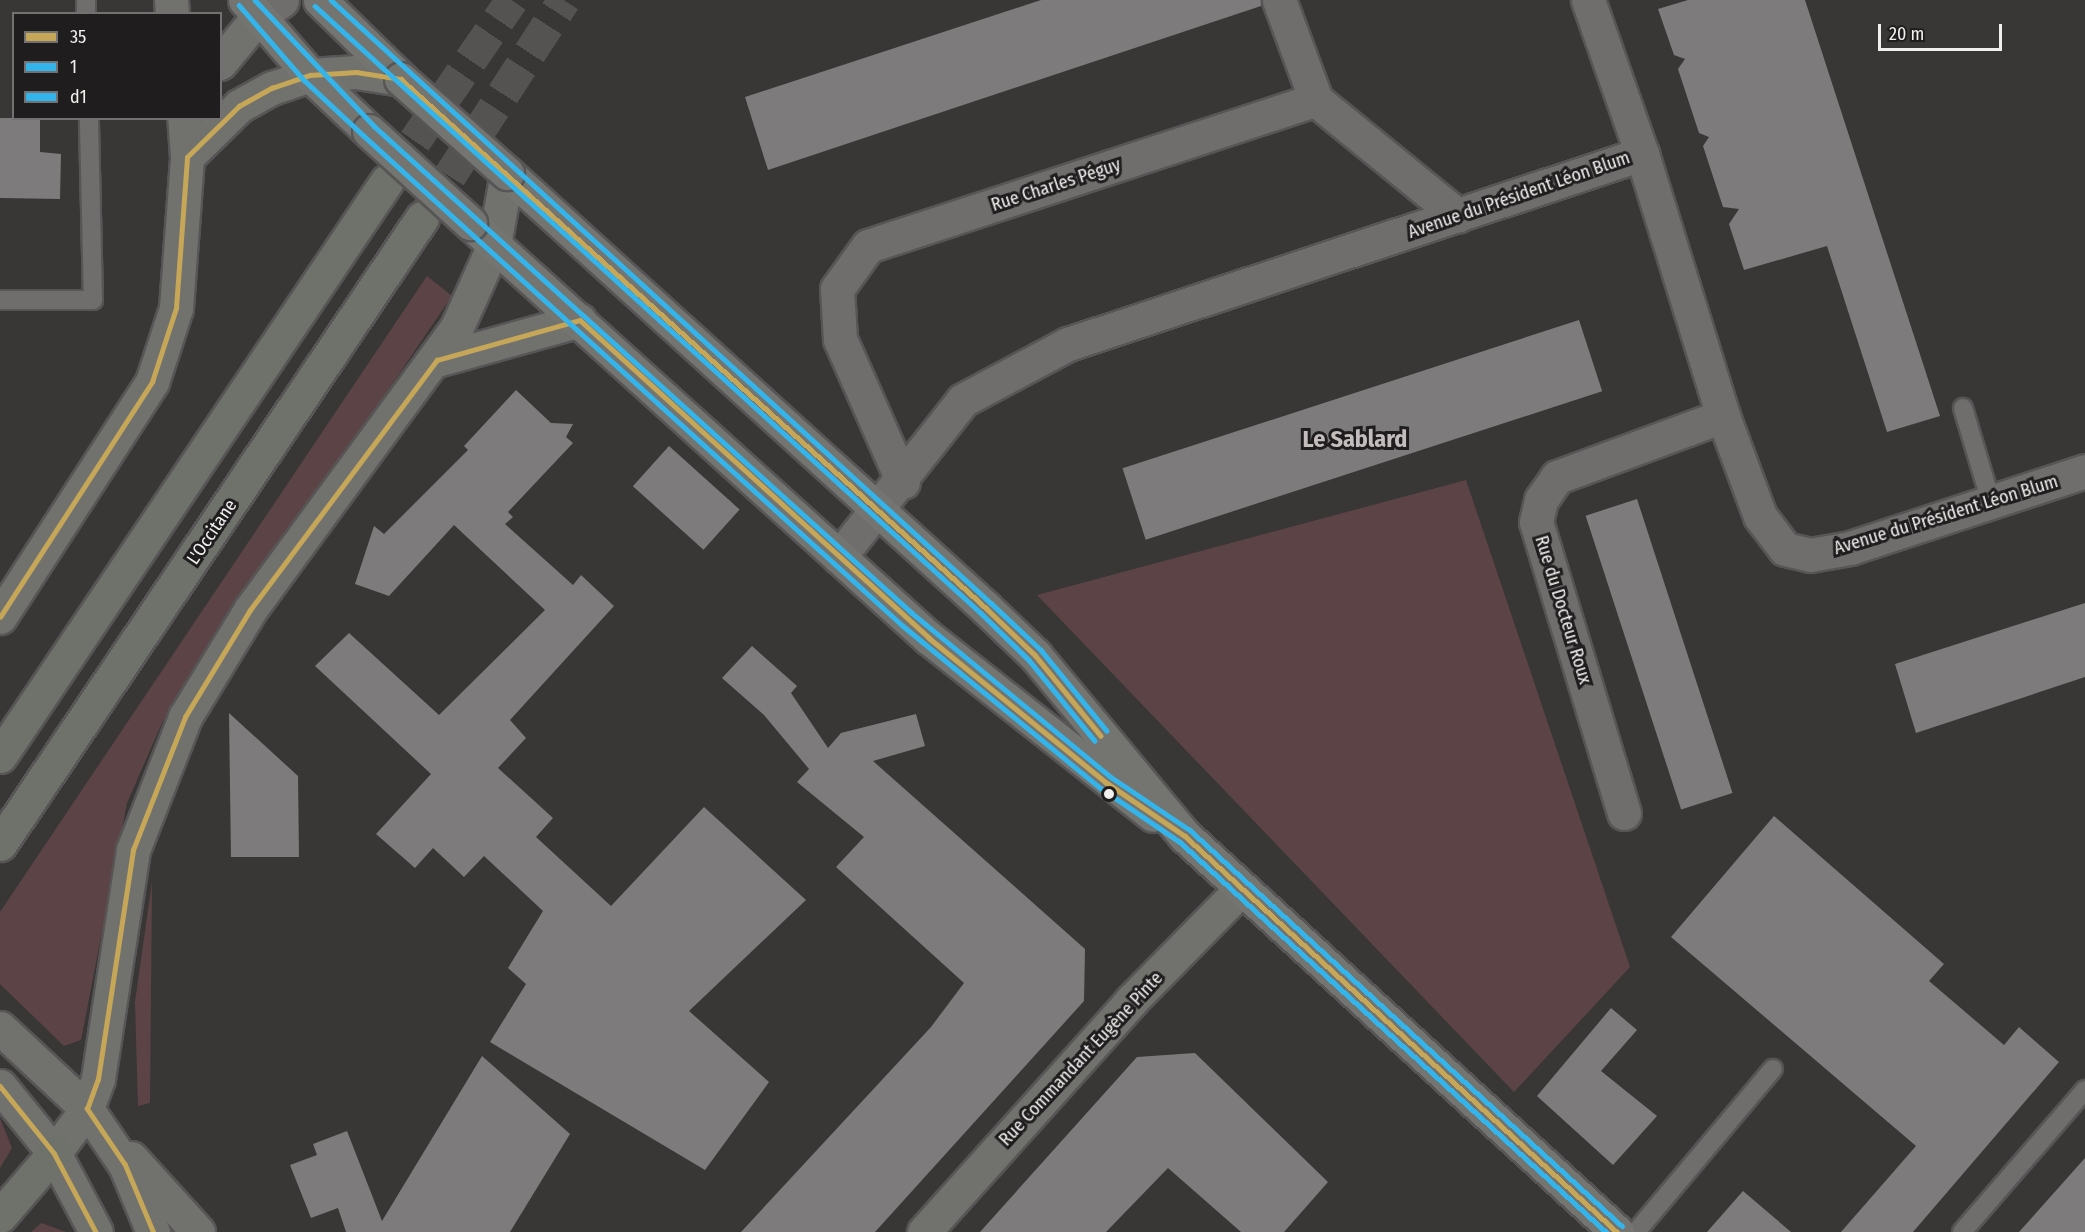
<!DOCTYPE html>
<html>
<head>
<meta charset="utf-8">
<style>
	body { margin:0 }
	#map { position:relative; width:2085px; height:1232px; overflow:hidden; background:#393636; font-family:"Fira Sans Condensed",sans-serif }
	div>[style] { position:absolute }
	.green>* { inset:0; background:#5c4446 }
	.building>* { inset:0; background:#7e7b7c; transform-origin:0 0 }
	.highway-tunnel>* { height:33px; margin-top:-16.5px; transform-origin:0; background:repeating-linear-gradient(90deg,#555252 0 33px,transparent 0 49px) }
	.roads { filter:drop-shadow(2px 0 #575555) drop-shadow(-2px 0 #575555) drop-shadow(0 2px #575555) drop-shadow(0 -2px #575555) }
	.lane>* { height:18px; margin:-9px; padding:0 9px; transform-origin:9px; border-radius:9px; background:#706d6d }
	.street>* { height:33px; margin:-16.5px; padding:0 16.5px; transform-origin:16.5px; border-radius:16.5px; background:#706d6d }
	.secondary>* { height:33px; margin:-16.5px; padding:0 16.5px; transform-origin:16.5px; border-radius:16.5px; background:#71716e }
	.primary>* { height:33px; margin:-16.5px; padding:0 16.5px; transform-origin:16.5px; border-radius:16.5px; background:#747571 }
	.highway>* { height:33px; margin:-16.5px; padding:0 16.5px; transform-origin:16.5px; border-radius:16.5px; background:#6e726a }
	.bridges { filter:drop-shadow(2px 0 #575555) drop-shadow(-2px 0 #575555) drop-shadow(0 2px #575555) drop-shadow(0 -2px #575555) }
	.primary-bridge>* { height:33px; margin:-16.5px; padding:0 16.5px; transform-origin:16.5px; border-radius:16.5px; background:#747571 }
	.bus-1>* { height:4.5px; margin:-2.25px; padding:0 2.25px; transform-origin:2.25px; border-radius:2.25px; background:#c6a758 }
	.bus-2>* { height:4.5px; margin:-2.25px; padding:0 2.25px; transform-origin:2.25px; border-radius:2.25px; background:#33b5ec }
	.bus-3>* { height:4.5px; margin:-2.25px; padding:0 2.25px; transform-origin:2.25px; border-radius:2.25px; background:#33b5ec }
	.dots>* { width:16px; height:16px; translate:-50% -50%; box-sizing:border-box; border:3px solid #1f1d1d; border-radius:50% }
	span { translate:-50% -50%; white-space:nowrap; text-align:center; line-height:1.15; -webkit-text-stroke:6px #1f1d1d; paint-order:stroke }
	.street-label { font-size:18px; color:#f2efef }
	.district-label { font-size:24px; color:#c4bdbe; font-weight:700 }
	.legend { position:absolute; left:12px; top:12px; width:210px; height:108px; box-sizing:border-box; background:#1f1d1d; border:2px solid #737171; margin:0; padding:8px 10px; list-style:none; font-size:18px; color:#f2efef }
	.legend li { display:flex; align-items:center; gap:12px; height:30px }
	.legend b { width:30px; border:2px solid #737171 }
	.scale { position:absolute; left:1878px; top:24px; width:124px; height:27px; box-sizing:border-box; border:3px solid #f2efef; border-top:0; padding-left:8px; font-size:18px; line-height:21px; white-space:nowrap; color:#f2efef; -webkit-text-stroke:4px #1f1d1d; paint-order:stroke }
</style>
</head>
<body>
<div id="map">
	<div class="green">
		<div style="clip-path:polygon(427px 276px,452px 296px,162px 723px,127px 803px,81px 1040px,64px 1046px,0 984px,0 912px)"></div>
		<div style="clip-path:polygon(1466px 480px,1630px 967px,1514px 1092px,1037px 595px)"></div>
		<div style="clip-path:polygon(152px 882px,150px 1103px,138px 1106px,135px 1002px)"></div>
		<div style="clip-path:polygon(0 1118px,12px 1148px,0 1168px)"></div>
		<div style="clip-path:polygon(41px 1223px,66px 1232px,31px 1232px)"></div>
	</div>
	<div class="building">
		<div style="clip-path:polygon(1041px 0,1261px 0,1261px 6px,768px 170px,745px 97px)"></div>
		<div style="clip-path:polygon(1688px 0,1805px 0,1940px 416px,1887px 432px,1827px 246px,1744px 270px,1729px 224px,1739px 209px,1723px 207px,1703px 146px,1709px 137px,1699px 133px,1678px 69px,1685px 59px,1674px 55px,1658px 9px)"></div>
		<div style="clip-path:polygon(0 118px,40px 118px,40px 152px,61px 154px,60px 199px,0 198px)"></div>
		<div style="left:1579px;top:320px;width:75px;height:480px;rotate:72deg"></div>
		<div style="clip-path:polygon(516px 390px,551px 423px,573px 424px,566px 437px,573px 443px,508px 512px,513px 517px,505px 524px,573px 585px,581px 575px,614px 606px,510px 720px,526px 738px,498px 768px,553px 818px,536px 837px,611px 906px,704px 807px,806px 900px,689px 1011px,769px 1082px,705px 1170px,490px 1042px,526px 984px,508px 968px,543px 911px,484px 856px,464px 877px,433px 848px,415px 868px,376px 834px,431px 774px,315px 666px,349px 633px,439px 715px,545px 610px,454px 525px,389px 596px,355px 584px,374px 526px,384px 534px,468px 450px,464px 446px)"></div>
		<div style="left:669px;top:446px;width:95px;height:54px;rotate:42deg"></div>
		<div style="left:1637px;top:499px;width:309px;height:54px;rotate:72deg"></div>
		<div style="clip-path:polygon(2085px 603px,2085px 677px,1916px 733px,1895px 664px)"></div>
		<div style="clip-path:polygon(752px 646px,797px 686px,791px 693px,828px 748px,841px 733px,916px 714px,925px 746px,873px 761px,1085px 949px,1084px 1001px,875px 1232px,741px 1232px,931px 1027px,964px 983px,836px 867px,864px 837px,797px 782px,809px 769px,764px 715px,722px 678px)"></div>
		<div style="clip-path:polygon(229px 713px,298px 776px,299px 857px,231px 857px)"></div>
		<div style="clip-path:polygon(1774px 816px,1944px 964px,1929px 981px,2004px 1045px,2019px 1027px,2059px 1062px,1913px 1232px,1841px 1232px,1916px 1146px,1671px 937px)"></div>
		<div style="clip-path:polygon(1611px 1008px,1637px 1030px,1601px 1071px,1657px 1116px,1613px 1165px,1537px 1096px)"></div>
		<div style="clip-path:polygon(1195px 1053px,1328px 1182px,1284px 1232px,1241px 1232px,1168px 1168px,1106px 1232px,980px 1232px,1137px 1057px)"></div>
		<div style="clip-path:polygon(482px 1056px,570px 1134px,510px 1232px,346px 1232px,338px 1208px,311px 1218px,290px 1165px,317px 1155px,313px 1144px,347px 1131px,382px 1221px)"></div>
		<div style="clip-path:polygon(2085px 1158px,2085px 1232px,2019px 1232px)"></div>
		<div style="clip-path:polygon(1743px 1191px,1791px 1232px,1707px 1232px)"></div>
	</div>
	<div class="highway-tunnel">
		<div style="left:387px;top:181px;width:220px;rotate:-55.4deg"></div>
		<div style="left:423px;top:217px;width:259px;rotate:-57deg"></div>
	</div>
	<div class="roads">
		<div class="lane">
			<div style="left:86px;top:0;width:14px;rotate:90deg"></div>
			<div style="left:0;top:300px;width:93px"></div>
			<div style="left:93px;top:300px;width:182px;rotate:-91.3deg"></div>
			<div style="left:1963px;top:408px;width:98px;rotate:73.4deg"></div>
			<div style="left:1636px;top:1232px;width:213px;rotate:-50deg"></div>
			<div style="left:1962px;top:1232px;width:188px;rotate:-49.1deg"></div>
		</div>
		<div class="street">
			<div style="left:1279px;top:0;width:107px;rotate:69.7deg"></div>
			<div style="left:1588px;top:0;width:163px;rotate:70.7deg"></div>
			<div style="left:258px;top:17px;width:29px;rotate:-35deg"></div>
			<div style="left:903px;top:482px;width:156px;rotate:-113.8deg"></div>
			<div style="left:840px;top:339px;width:50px;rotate:-93.4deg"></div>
			<div style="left:837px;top:289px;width:53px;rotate:-54.2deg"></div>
			<div style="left:868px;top:246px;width:471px;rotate:-18.1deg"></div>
			<div style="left:1316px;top:100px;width:183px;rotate:39.2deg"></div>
			<div style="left:839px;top:557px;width:200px;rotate:-51.7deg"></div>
			<div style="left:963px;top:400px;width:119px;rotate:-28.1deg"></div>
			<div style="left:1068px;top:344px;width:605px;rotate:-18.32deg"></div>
			<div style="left:1642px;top:154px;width:274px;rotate:72.8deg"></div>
			<div style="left:1723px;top:416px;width:107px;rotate:69.7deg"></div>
			<div style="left:1760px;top:516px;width:41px;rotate:52.9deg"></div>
			<div style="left:1785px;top:549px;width:26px;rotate:13deg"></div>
			<div style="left:1810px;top:555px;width:41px;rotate:-9.9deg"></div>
			<div style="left:1850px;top:548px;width:247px;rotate:-18.1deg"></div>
			<div style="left:1624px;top:813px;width:304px;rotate:-106.8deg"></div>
			<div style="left:1536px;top:522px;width:23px;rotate:-77deg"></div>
			<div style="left:1541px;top:500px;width:28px;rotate:-55deg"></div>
			<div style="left:1557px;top:477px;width:177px;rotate:-20.2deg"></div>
		</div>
		<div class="secondary">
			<div style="left:171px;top:0;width:14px;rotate:86deg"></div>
			<div style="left:220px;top:63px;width:60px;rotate:-50.4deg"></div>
			<div style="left:187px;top:157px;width:73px;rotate:-44.4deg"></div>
			<div style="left:239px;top:106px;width:38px;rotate:-29deg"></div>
			<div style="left:272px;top:88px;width:40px;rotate:-18.9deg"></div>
			<div style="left:310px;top:75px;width:46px;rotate:-3.7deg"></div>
			<div style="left:356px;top:72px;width:46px;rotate:8.8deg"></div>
			<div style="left:437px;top:360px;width:148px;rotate:-15.6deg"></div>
			<div style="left:0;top:617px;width:280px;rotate:-57.1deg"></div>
			<div style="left:152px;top:382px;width:78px;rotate:-72deg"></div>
			<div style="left:176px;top:308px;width:151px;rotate:-85.8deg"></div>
			<div style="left:187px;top:157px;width:39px;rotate:-94deg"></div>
			<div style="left:0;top:1028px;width:119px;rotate:43deg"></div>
			<div style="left:87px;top:1109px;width:68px;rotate:55.8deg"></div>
			<div style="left:125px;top:1165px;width:73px;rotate:67.3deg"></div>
			<div style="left:0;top:1086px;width:86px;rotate:51.1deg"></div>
			<div style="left:54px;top:1153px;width:89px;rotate:62deg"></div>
			<div style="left:54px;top:1153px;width:55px;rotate:-53.1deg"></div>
			<div style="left:87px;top:1109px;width:32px;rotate:-70deg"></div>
			<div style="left:98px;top:1079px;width:232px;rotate:-81.3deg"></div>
			<div style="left:133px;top:850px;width:143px;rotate:-68.6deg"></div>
			<div style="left:185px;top:717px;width:125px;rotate:-58.7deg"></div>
			<div style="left:250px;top:610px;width:348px;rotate:-53.8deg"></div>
			<div style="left:456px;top:329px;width:92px;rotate:-65.7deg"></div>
			<div style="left:494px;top:245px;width:73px;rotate:-79.8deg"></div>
			<div style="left:131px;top:1158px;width:100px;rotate:47.8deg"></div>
			<div style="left:924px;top:1232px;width:310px;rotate:-48.1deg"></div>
			<div style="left:1131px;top:1001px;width:157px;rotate:-45.5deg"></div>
		</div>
		<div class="primary">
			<div style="left:245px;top:0;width:99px;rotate:49.1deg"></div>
			<div style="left:310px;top:75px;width:81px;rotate:43.5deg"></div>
			<div style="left:320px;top:0;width:113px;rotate:44.3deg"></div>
			<div style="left:507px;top:173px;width:647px;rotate:42.24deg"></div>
			<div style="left:986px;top:608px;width:68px;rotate:43.8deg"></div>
			<div style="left:1035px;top:655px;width:235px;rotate:50.4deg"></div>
			<div style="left:1185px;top:836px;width:586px;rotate:42.51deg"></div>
			<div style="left:470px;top:223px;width:619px;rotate:42.12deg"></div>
			<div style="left:929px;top:638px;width:285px;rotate:38.3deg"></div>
		</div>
		<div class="highway">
			<div style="left:0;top:756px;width:693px;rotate:-56.06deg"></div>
			<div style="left:0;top:844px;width:755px;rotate:-56.02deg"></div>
			<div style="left:0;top:1216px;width:83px;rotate:-49.4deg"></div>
		</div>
	</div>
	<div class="bridges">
		<div class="primary-bridge">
			<div style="left:401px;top:79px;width:142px;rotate:41.6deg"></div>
			<div style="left:369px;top:131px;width:137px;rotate:42.3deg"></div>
		</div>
	</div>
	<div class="bus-1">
		<div style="left:0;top:617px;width:280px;rotate:-57.1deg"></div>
		<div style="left:152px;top:382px;width:78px;rotate:-72deg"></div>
		<div style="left:176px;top:308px;width:151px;rotate:-85.8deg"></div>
		<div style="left:187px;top:157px;width:73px;rotate:-44.4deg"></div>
		<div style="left:239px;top:106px;width:38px;rotate:-29deg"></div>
		<div style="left:272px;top:88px;width:40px;rotate:-18.9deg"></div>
		<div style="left:310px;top:75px;width:46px;rotate:-3.7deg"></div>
		<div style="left:356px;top:72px;width:46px;rotate:8.8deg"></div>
		<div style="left:401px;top:79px;width:789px;rotate:42.12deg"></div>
		<div style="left:986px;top:608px;width:68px;rotate:43.8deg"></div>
		<div style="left:1035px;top:655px;width:104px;rotate:50.8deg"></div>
		<div style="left:0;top:1086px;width:86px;rotate:51.1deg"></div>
		<div style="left:54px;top:1153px;width:89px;rotate:62deg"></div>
		<div style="left:153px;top:1232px;width:73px;rotate:-112.7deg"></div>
		<div style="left:125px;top:1165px;width:68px;rotate:-124.2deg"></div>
		<div style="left:87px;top:1109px;width:32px;rotate:-70deg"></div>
		<div style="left:98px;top:1079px;width:232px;rotate:-81.3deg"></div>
		<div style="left:133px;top:850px;width:143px;rotate:-68.6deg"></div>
		<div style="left:185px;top:717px;width:125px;rotate:-58.7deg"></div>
		<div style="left:250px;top:610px;width:312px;rotate:-53.2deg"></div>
		<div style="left:437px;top:360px;width:148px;rotate:-15.6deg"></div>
		<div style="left:580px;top:320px;width:472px;rotate:42.3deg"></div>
		<div style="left:929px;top:638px;width:230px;rotate:39.2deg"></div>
		<div style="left:1107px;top:783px;width:94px;rotate:34.2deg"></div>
		<div style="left:1185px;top:836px;width:586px;rotate:42.51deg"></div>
	</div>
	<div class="bus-2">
		<div style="left:239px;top:5px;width:99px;rotate:49.1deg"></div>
		<div style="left:304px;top:80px;width:82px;rotate:43deg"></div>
		<div style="left:364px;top:136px;width:727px;rotate:42.27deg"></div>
		<div style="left:902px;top:625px;width:259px;rotate:39.4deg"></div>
		<div style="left:1102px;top:789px;width:94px;rotate:34.2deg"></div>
		<div style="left:1180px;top:842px;width:578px;rotate:42.47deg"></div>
		<div style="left:315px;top:6px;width:901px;rotate:42.35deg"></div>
		<div style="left:981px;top:613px;width:67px;rotate:44.4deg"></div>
		<div style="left:1029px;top:660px;width:104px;rotate:50.8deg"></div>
	</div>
	<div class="bus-3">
		<div style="left:255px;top:0;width:173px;rotate:46.6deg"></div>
		<div style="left:374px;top:126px;width:726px;rotate:42.15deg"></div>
		<div style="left:912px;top:613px;width:258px;rotate:39.5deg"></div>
		<div style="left:1111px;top:777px;width:95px;rotate:33.9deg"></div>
		<div style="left:1190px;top:830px;width:586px;rotate:42.51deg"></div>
		<div style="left:331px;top:0;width:894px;rotate:42.42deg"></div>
		<div style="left:991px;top:603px;width:69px;rotate:43.2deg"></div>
		<div style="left:1041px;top:650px;width:104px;rotate:50.8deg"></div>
	</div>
	<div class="dots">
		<div style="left:1109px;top:794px;background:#f2efef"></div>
	</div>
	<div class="street-label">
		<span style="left:1056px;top:185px;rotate:-18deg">Rue Charles Péguy</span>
		<span style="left:1519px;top:195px;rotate:-19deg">Avenue du Président Léon Blum</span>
		<span style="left:1946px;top:515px;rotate:-17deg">Avenue du Président Léon Blum</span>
		<span style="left:212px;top:532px;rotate:-56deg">L'Occitane</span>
		<span style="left:1563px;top:610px;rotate:73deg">Rue du Docteur Roux</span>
		<span style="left:1081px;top:1059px;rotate:-47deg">Rue Commandant Eugène Pinte</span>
	</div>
	<div class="district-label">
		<span style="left:1355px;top:440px">Le Sablard</span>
	</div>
	<ul class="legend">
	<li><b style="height:8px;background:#c6a758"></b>35</li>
	<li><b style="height:8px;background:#33b5ec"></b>1</li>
	<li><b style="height:8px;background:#33b5ec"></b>d1</li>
	</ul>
	<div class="scale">20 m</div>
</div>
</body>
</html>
